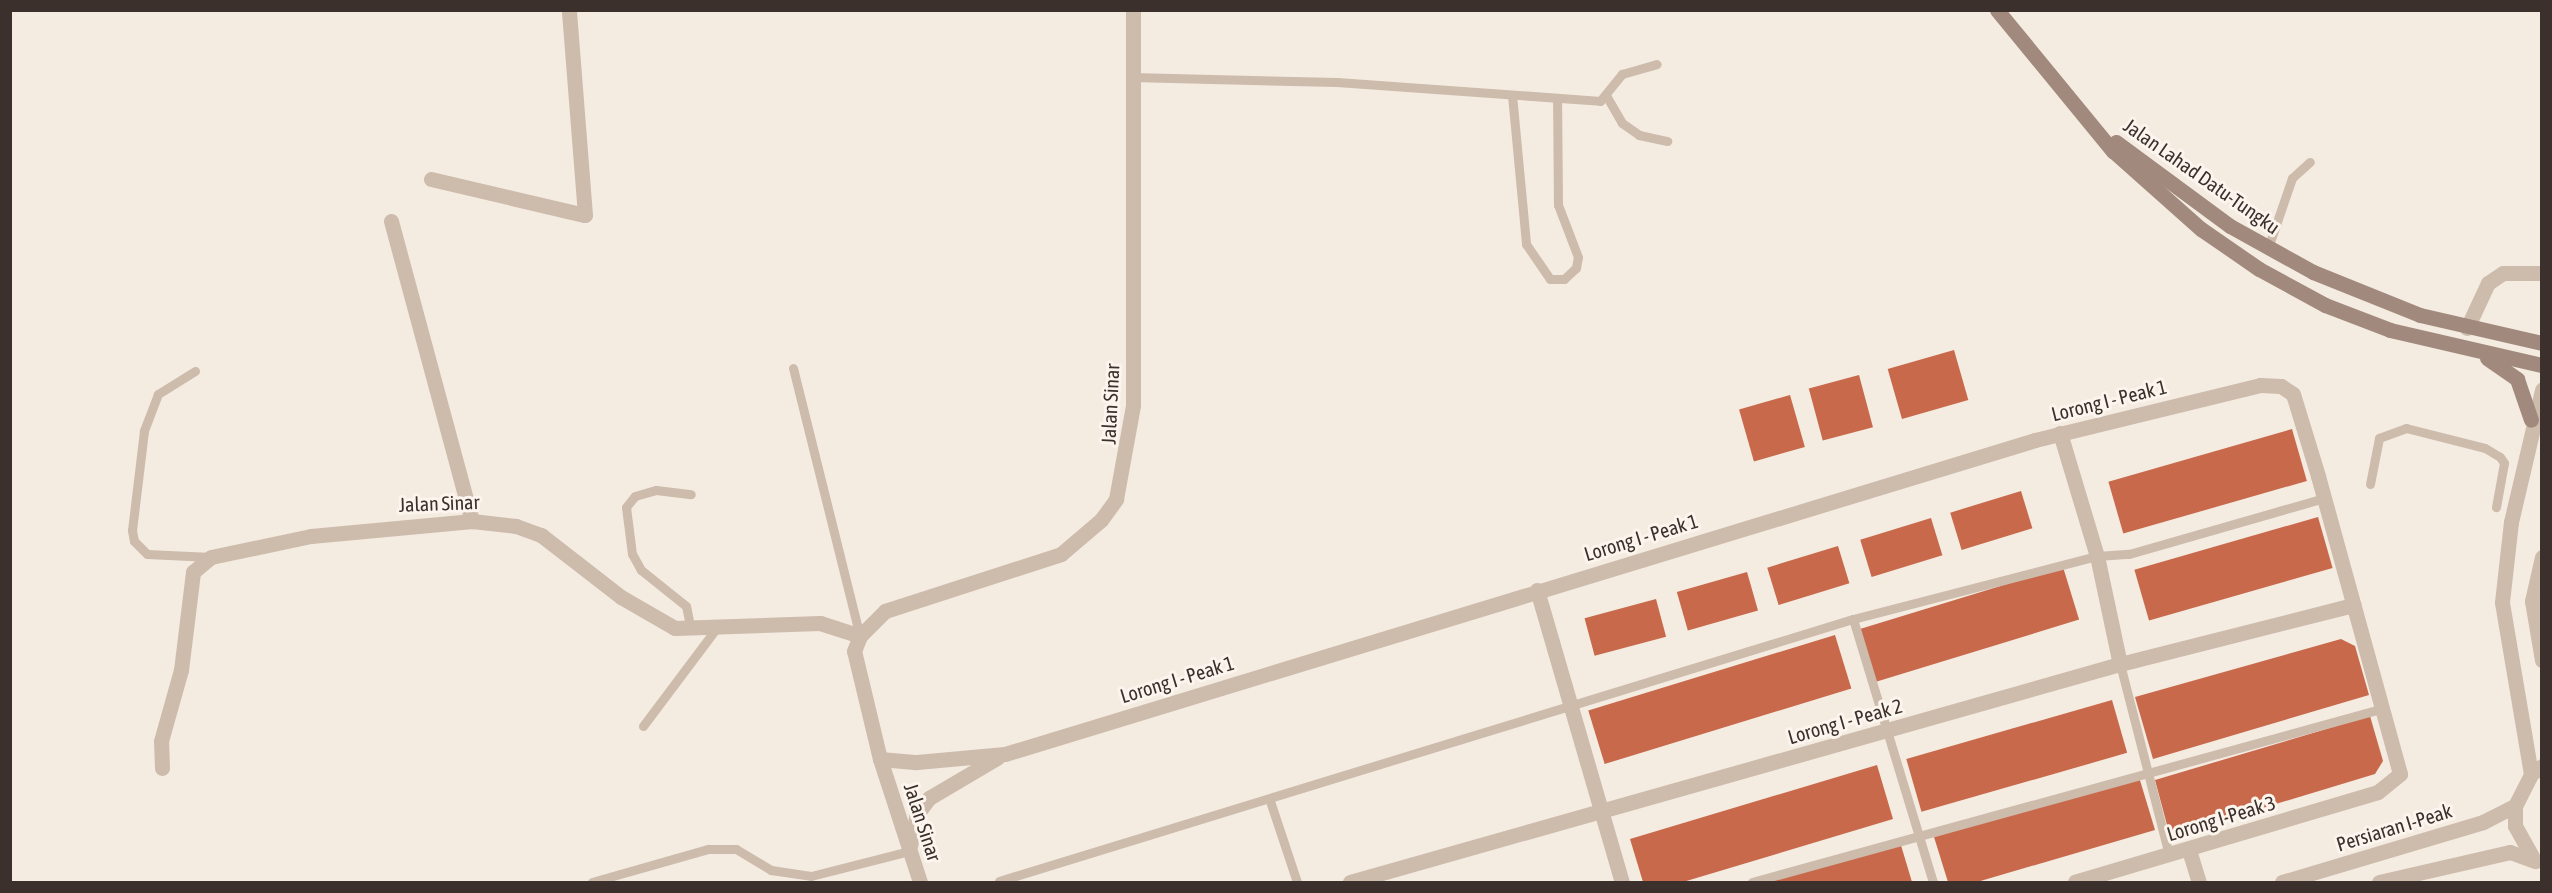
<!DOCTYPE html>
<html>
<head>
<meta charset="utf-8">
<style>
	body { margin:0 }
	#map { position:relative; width:2552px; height:893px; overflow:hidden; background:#f4ebe1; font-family:"Asap Condensed",sans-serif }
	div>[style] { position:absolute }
	.building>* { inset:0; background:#c8694b; transform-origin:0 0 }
	.service>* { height:9px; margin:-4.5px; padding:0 4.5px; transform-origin:4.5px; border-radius:4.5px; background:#cdbbac }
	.minor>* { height:15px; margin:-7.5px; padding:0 7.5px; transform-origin:7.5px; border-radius:7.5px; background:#cdbbac }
	.secondary>* { height:15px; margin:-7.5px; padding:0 7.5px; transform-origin:7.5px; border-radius:7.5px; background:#a18a7d }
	span { translate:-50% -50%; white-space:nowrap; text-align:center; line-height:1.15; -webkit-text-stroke:6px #fbf5ee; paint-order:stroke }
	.street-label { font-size:20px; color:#3b302b }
	.frame { position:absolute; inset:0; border:12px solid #3b302b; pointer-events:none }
</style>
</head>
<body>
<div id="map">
	<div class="building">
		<div style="left:1954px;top:350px;width:52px;height:69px;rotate:74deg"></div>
		<div style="left:1859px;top:375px;width:54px;height:52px;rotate:75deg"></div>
		<div style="left:1790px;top:395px;width:54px;height:53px;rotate:74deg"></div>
		<div style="left:2292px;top:429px;width:54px;height:191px;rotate:74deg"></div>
		<div style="left:2021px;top:491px;width:39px;height:74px;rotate:73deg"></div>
		<div style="left:2318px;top:517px;width:53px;height:191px;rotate:74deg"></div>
		<div style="left:1931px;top:518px;width:39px;height:74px;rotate:73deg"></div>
		<div style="left:1838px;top:546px;width:39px;height:74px;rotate:73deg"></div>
		<div style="left:2063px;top:567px;width:55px;height:214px;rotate:73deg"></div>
		<div style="left:1747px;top:572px;width:40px;height:73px;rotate:74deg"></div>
		<div style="left:1656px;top:599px;width:39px;height:74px;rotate:75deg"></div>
		<div style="left:1835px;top:635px;width:56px;height:258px;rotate:73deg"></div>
		<div style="clip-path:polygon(2341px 639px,2355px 646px,2369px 695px,2153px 759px,2135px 697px)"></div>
		<div style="left:2112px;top:700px;width:55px;height:214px;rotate:74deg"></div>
		<div style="clip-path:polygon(2370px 716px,2383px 761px,2375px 774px,2170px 836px,2155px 780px)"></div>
		<div style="clip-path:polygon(1877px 765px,1893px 819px,1683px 882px,1643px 882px,1630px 839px)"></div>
		<div style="clip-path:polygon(2139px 777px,2155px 830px,1977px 882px,1948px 882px,1934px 837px)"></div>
		<div style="clip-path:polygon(1900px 842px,1912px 882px,1768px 882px)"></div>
	</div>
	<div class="service">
		<div style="left:1131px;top:77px;width:206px;rotate:1.4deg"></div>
		<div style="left:1337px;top:82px;width:264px;rotate:4.1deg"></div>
		<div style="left:1600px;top:101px;width:35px;rotate:-51deg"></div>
		<div style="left:1622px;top:74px;width:36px;rotate:-16deg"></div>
		<div style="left:1512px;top:95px;width:150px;rotate:84.6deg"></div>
		<div style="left:1526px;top:244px;width:42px;rotate:55.6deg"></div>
		<div style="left:1550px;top:279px;width:14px"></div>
		<div style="left:1564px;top:279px;width:16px;rotate:-43deg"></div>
		<div style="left:1576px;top:268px;width:11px;rotate:-80deg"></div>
		<div style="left:1578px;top:257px;width:56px;rotate:-111deg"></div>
		<div style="left:1558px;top:205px;width:107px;rotate:-90.5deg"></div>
		<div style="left:1607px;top:97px;width:30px;rotate:60deg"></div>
		<div style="left:1622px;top:123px;width:21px;rotate:35deg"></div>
		<div style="left:1639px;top:135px;width:29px;rotate:12deg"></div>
		<div style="left:2268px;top:248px;width:74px;rotate:-71.1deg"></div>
		<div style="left:2292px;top:178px;width:24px;rotate:-42deg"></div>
		<div style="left:793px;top:368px;width:276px;rotate:76deg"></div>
		<div style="left:195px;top:371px;width:44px;rotate:148.1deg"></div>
		<div style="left:158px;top:394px;width:40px;rotate:111deg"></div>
		<div style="left:144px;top:431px;width:100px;rotate:96.9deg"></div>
		<div style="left:132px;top:530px;width:11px;rotate:80deg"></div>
		<div style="left:134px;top:541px;width:18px;rotate:45deg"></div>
		<div style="left:147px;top:554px;width:64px;rotate:2.7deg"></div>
		<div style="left:2370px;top:484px;width:47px;rotate:-78.9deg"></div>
		<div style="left:2379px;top:438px;width:29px;rotate:-20deg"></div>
		<div style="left:2406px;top:428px;width:81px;rotate:14.2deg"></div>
		<div style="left:2485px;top:448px;width:17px;rotate:31deg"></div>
		<div style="left:2500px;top:457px;width:7px;rotate:56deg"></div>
		<div style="left:2504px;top:463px;width:45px;rotate:100.3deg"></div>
		<div style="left:1853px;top:619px;width:275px;rotate:73.1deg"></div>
		<div style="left:690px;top:626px;width:20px;rotate:-101deg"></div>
		<div style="left:686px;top:606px;width:58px;rotate:-141.3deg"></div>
		<div style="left:641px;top:570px;width:18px;rotate:-119deg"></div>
		<div style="left:632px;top:554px;width:47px;rotate:-97.3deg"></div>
		<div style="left:626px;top:507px;width:14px;rotate:-51deg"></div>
		<div style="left:635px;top:496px;width:22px;rotate:-16deg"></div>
		<div style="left:656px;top:490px;width:35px;rotate:7deg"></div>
		<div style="left:2120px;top:664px;width:197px;rotate:75.6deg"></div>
		<div style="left:643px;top:726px;width:125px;rotate:-53.1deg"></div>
		<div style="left:1270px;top:801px;width:85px;rotate:71.6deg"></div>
		<div style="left:999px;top:881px;width:893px;rotate:-17.06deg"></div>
		<div style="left:1853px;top:619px;width:252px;rotate:-14.5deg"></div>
		<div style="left:2097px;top:556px;width:32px;rotate:-4deg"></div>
		<div style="left:2129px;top:554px;width:203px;rotate:-16deg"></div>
		<div style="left:592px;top:882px;width:121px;rotate:-15.9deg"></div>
		<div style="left:708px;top:849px;width:28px"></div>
		<div style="left:736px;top:849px;width:41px;rotate:31deg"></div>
		<div style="left:771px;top:870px;width:40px;rotate:8.5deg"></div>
		<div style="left:811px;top:876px;width:102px;rotate:-14.2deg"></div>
		<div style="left:1752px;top:882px;width:656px;rotate:-15.39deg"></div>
	</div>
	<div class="minor">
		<div style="left:431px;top:179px;width:158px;rotate:13.2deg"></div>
		<div style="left:585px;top:215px;width:206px;rotate:-94.5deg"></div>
		<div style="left:391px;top:221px;width:311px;rotate:74.9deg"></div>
		<div style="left:2467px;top:328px;width:50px;rotate:-65deg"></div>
		<div style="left:2488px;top:283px;width:18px;rotate:-34deg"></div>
		<div style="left:2503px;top:273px;width:39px"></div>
		<div style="left:2060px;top:433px;width:128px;rotate:73.3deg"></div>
		<div style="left:2097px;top:556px;width:110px;rotate:78deg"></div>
		<div style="left:2542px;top:557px;width:45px;rotate:102.8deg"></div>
		<div style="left:2532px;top:601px;width:60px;rotate:80.4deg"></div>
		<div style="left:1537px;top:590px;width:304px;rotate:73.8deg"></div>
		<div style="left:880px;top:759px;width:37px;rotate:5deg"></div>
		<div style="left:917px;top:762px;width:88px;rotate:-5.2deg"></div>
		<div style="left:1005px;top:754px;width:1077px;rotate:-16.95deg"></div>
		<div style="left:2035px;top:440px;width:232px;rotate:-13.7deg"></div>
		<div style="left:2260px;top:385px;width:21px;rotate:3deg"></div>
		<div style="left:2281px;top:386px;width:14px;rotate:34deg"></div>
		<div style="left:2293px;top:394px;width:86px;rotate:73deg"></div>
		<div style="left:2318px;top:476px;width:309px;rotate:74.6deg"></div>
		<div style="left:2400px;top:774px;width:28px;rotate:141deg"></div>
		<div style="left:2378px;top:792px;width:316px;rotate:163.5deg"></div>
		<div style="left:162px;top:768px;width:27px;rotate:-92deg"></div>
		<div style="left:161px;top:741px;width:74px;rotate:-74.3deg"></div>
		<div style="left:181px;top:670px;width:99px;rotate:-83deg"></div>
		<div style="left:193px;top:572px;width:23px;rotate:-40deg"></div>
		<div style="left:211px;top:557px;width:102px;rotate:-11.9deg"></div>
		<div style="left:311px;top:536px;width:162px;rotate:-5.3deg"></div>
		<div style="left:472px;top:521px;width:44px;rotate:6.5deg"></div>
		<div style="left:516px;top:526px;width:27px;rotate:20deg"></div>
		<div style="left:541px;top:535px;width:101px;rotate:37.8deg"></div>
		<div style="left:621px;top:597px;width:62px;rotate:29.9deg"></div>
		<div style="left:675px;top:628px;width:145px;rotate:-2deg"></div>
		<div style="left:820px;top:623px;width:42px;rotate:18deg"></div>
		<div style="left:2531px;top:774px;width:174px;rotate:-99.6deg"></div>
		<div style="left:2502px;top:602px;width:81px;rotate:-83.6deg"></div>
		<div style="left:2511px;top:522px;width:136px;rotate:-76.8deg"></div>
		<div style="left:910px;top:846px;width:33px;rotate:-78deg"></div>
		<div style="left:917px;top:814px;width:20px;rotate:-53deg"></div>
		<div style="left:929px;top:798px;width:79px;rotate:-30.5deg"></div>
		<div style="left:2189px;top:850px;width:34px;rotate:73deg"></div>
		<div style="left:2534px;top:860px;width:39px;rotate:-119deg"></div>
		<div style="left:2515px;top:826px;width:20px;rotate:-90deg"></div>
		<div style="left:2515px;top:806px;width:36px;rotate:-63deg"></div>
		<div style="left:2531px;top:774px;width:14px;rotate:-36deg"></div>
		<div style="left:920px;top:882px;width:129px;rotate:-108deg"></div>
		<div style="left:880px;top:759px;width:111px;rotate:-103.5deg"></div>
		<div style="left:854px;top:651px;width:16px;rotate:-68deg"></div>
		<div style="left:860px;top:636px;width:35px;rotate:-45deg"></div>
		<div style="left:885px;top:611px;width:185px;rotate:-17.9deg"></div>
		<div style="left:1061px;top:554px;width:52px;rotate:-40.4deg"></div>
		<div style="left:1101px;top:520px;width:26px;rotate:-54deg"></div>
		<div style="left:1116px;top:499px;width:96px;rotate:-79.7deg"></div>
		<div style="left:1133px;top:405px;width:395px;rotate:-90deg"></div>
		<div style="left:1350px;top:882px;width:800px;rotate:-15.81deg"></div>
		<div style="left:2120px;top:664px;width:241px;rotate:-14.2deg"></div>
		<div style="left:2282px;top:882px;width:210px;rotate:-16.6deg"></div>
		<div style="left:2483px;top:822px;width:36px;rotate:-27deg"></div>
		<div style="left:2379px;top:882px;width:134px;rotate:-12.9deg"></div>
		<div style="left:2510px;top:852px;width:27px;rotate:20deg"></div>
	</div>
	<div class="secondary">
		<div style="left:1997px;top:10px;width:183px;rotate:50.6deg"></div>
		<div style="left:2113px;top:151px;width:118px;rotate:41.6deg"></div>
		<div style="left:2201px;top:229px;width:70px;rotate:34.6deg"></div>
		<div style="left:2259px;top:269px;width:75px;rotate:28.6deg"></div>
		<div style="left:2325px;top:305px;width:70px;rotate:21deg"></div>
		<div style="left:2390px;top:330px;width:156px;rotate:13deg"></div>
		<div style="left:2116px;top:142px;width:142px;rotate:36.4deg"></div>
		<div style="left:2230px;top:226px;width:95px;rotate:29deg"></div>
		<div style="left:2313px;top:272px;width:115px;rotate:21.9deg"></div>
		<div style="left:2420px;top:315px;width:125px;rotate:12.9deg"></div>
		<div style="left:2487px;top:358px;width:37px;rotate:35deg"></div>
		<div style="left:2517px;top:379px;width:43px;rotate:71.1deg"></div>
	</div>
	<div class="street-label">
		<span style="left:2202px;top:176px;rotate:35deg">Jalan Lahad Datu-Tungku</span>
		<span style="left:2109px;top:400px;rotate:-14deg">Lorong I - Peak 1</span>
		<span style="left:1110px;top:404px;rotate:-87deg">Jalan Sinar</span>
		<span style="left:439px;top:503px;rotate:-2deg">Jalan Sinar</span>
		<span style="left:1641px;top:537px;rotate:-17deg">Lorong I - Peak 1</span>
		<span style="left:1177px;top:679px;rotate:-17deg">Lorong I - Peak 1</span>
		<span style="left:1845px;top:721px;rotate:-16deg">Lorong I - Peak 2</span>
		<span style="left:2221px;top:818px;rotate:-17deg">Lorong I-Peak 3</span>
		<span style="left:923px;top:822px;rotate:72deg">Jalan Sinar</span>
		<span style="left:2394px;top:827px;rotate:-17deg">Persiaran I-Peak</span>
	</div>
	<div class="frame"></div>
</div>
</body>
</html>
